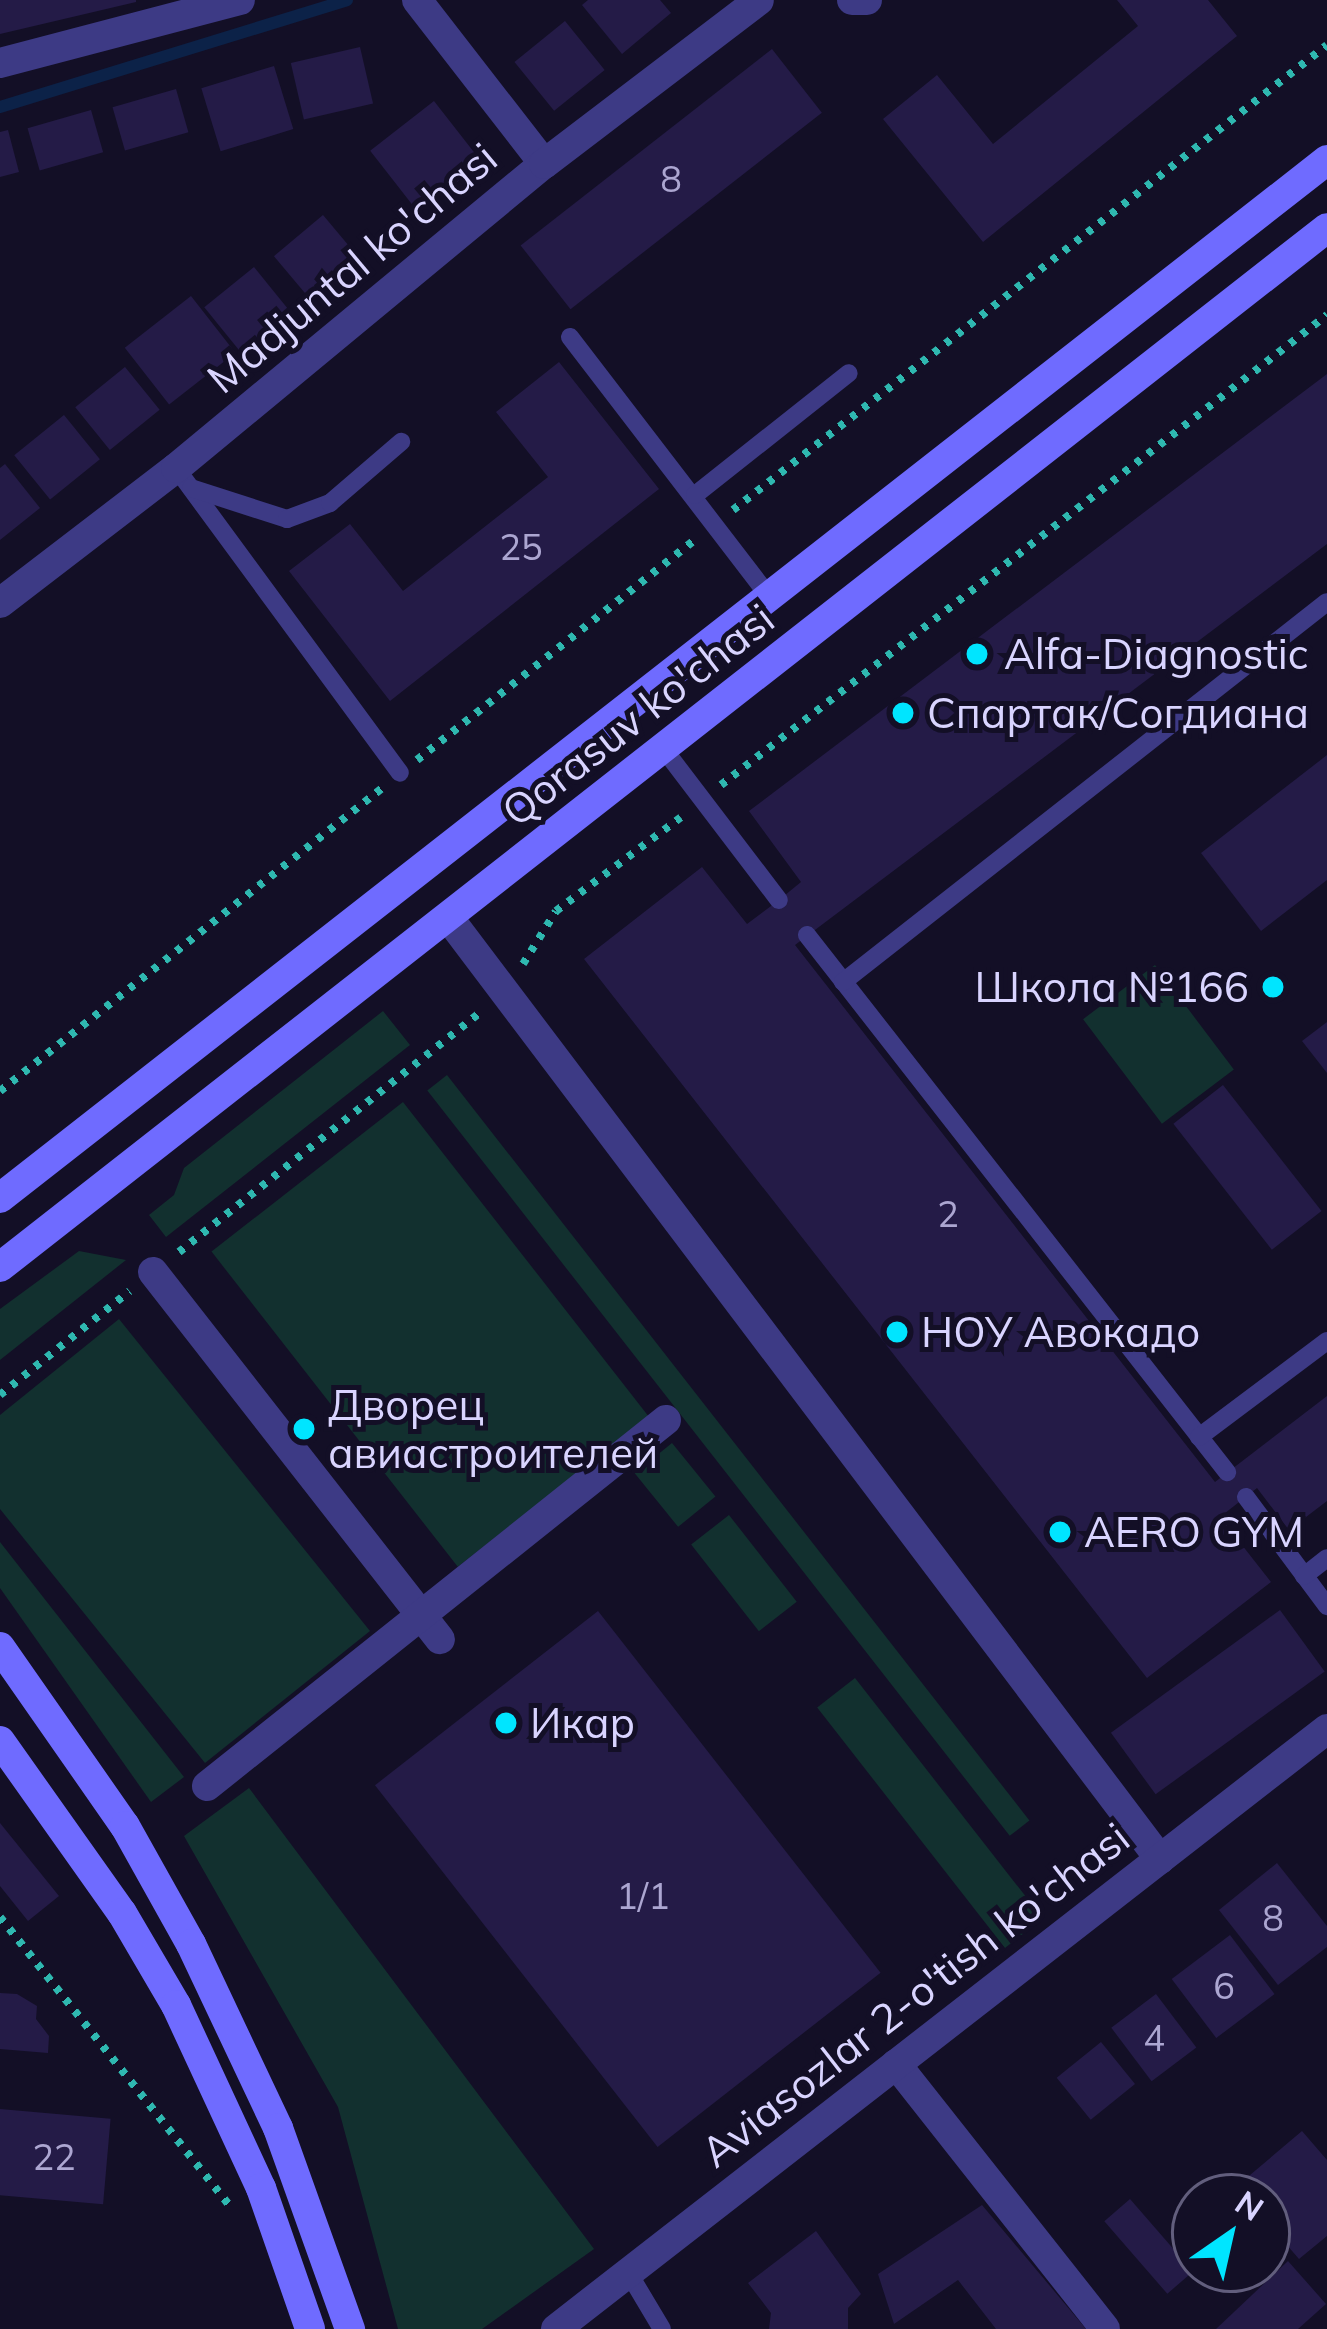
<!DOCTYPE html>
<html>
<head>
<meta charset="utf-8">
<style>
	body { margin:0 }
	#map { position:relative; width:1327px; height:2329px; overflow:hidden; background:#130f26; font-family:Mulish,sans-serif }
	div>[style] { position:absolute }
	.green>* { inset:0; background:#12302f; transform-origin:0 0 }
	.stream>* { height:12px; margin:-6px; padding:0 6px; transform-origin:6px; border-radius:6px; background:#0c2248 }
	.building>* { inset:0; background:#241b47; transform-origin:0 0 }
	.path>* { height:8px; margin-top:-4px; transform-origin:0; background:repeating-linear-gradient(90deg,#2fb8b0 0 6px,transparent 0 15px) }
	.lane>* { height:18px; margin:-9px; padding:0 9px; transform-origin:9px; border-radius:9px; background:#3d3a85 }
	.street>* { height:30px; margin:-15px; padding:0 15px; transform-origin:15px; border-radius:15px; background:#3d3a85 }
	.secondary>* { height:30px; margin:-15px; padding:0 15px; transform-origin:15px; border-radius:15px; background:#6f6bff }
	.dots>* { width:33px; height:33px; translate:-50% -50%; box-sizing:border-box; border:6px solid #130f26; border-radius:50% }
	span { translate:-50% -50%; white-space:nowrap; text-align:center; line-height:1.15; -webkit-text-stroke:10px #130f26; paint-order:stroke }
	.number-label { font-size:36px; color:#aca6d1 }
	.number-label span { -webkit-text-stroke-width:0 }
	.street-label { font-size:42px; color:#d9d4ff }
	.poi-label { font-size:42px; color:#d9d4ff }
	.left { translate:0 -50%; text-align:left }
	.right { translate:-100% -50%; text-align:right }
	.north { position:absolute; left:1171px; top:2173px; width:120px; height:120px; box-sizing:border-box; background:#130f26; border:3px solid #625e7d; border-radius:50%; rotate:34deg; font-size:33px; font-weight:700; line-height:48px; text-align:center; color:#d9d4ff }
	.north::after { content:''; display:block; margin:auto; width:42px; height:54px; background:#00e5ff; clip-path:polygon(50% 0,100% 100%,50% 72%,0 100%) }
</style>
</head>
<body>
<div id="map">
	<div class="green">
		<div style="left:1155px;top:965px;width:131px;height:90px;rotate:53deg"></div>
		<div style="clip-path:polygon(383px 1011px,410px 1045px,166px 1237px,149px 1215px,174px 1195px,184px 1168px)"></div>
		<div style="left:447px;top:1075px;width:946px;height:25px;rotate:52deg"></div>
		<div style="left:403px;top:1102px;width:400px;height:243px;rotate:52deg"></div>
		<div style="clip-path:polygon(79px 1251px,126px 1260px,0 1360px,0 1309px)"></div>
		<div style="clip-path:polygon(119px 1319px,370px 1631px,205px 1763px,0 1509px,0 1415px)"></div>
		<div style="left:672px;top:1443px;width:69px;height:48px;rotate:51deg"></div>
		<div style="left:729px;top:1515px;width:110px;height:48px;rotate:52deg"></div>
		<div style="clip-path:polygon(0 1542px,184px 1777px,151px 1802px,0 1588px)"></div>
		<div style="left:855px;top:1678px;width:305px;height:48px;rotate:52deg"></div>
		<div style="clip-path:polygon(249px 1788px,594px 2249px,482px 2329px,398px 2329px,338px 2107px,184px 1836px)"></div>
	</div>
	<div class="stream">
		<div style="left:0;top:107px;width:363px;rotate:-17.1deg"></div>
	</div>
	<div class="building">
		<div style="clip-path:polygon(0 0,136px 0,136px 2px,0 34px)"></div>
		<div style="clip-path:polygon(588px 0,660px 0,671px 13px,622px 54px,582px 5px)"></div>
		<div style="clip-path:polygon(1117px 0,1208px 0,1237px 36px,983px 242px,883px 119px,937px 75px,993px 144px,1138px 26px)"></div>
		<div style="left:565px;top:21px;width:63px;height:65px;rotate:51deg"></div>
		<div style="left:360px;top:47px;width:58px;height:71px;rotate:77deg"></div>
		<div style="left:772px;top:49px;width:81px;height:319px;rotate:52deg"></div>
		<div style="left:274px;top:66px;width:66px;height:76px;rotate:73deg"></div>
		<div style="left:176px;top:89px;width:45px;height:66px;rotate:74deg"></div>
		<div style="left:434px;top:101px;width:78px;height:81px;rotate:52deg"></div>
		<div style="left:91px;top:110px;width:44px;height:66px;rotate:74deg"></div>
		<div style="clip-path:polygon(8px 130px,19px 172px,0 177px,0 132px)"></div>
		<div style="left:323px;top:215px;width:56px;height:64px;rotate:50deg"></div>
		<div style="left:254px;top:267px;width:57px;height:64px;rotate:51deg"></div>
		<div style="left:191px;top:296px;width:72px;height:84px;rotate:52deg"></div>
		<div style="clip-path:polygon(559px 362px,659px 489px,390px 701px,289px 571px,350px 524px,403px 591px,548px 477px,496px 412px)"></div>
		<div style="left:125px;top:367px;width:55px;height:64px;rotate:51deg"></div>
		<div style="clip-path:polygon(1327px 374px,1327px 544px,795px 945px,1215px 1482px,1327px 1396px,1327px 1501px,1289px 1530px,1257px 1488px,1220px 1517px,1271px 1582px,1147px 1678px,584px 959px,702px 867px,747px 924px,779px 900px,801px 882px,749px 811px)"></div>
		<div style="left:64px;top:415px;width:57px;height:64px;rotate:51deg"></div>
		<div style="clip-path:polygon(5px 464px,40px 508px,0 540px,0 468px)"></div>
		<div style="clip-path:polygon(1327px 755px,1327px 880px,1261px 931px,1201px 853px)"></div>
		<div style="clip-path:polygon(1327px 1022px,1327px 1073px,1302px 1041px)"></div>
		<div style="left:1223px;top:1085px;width:160px;height:63px;rotate:52deg"></div>
		<div style="left:1280px;top:1610px;width:76px;height:209px;rotate:54deg"></div>
		<div style="left:598px;top:1611px;width:459px;height:283px;rotate:52deg"></div>
		<div style="clip-path:polygon(0 1823px,59px 1896px,28px 1921px,0 1886px)"></div>
		<div style="clip-path:polygon(1277px 1863px,1327px 1926px,1327px 1947px,1278px 1985px,1219px 1910px)"></div>
		<div style="left:1230px;top:1935px;width:74px;height:73px;rotate:53deg"></div>
		<div style="clip-path:polygon(0 1993px,17px 1994px,37px 2006px,36px 2019px,49px 2036px,48px 2053px,0 2049px)"></div>
		<div style="left:1156px;top:1994px;width:67px;height:56px;rotate:53deg"></div>
		<div style="left:1101px;top:2042px;width:54px;height:57px;rotate:51deg"></div>
		<div style="left:0;top:2109px;width:111px;height:86px;rotate:5deg"></div>
		<div style="clip-path:polygon(1302px 2131px,1327px 2160px,1327px 2236px,1299px 2259px,1267px 2222px,1267px 2197px,1246px 2197px,1237px 2186px)"></div>
		<div style="left:1130px;top:2199px;width:96px;height:34px;rotate:49deg"></div>
		<div style="clip-path:polygon(982px 2205px,1086px 2329px,996px 2329px,958px 2280px,894px 2324px,878px 2274px)"></div>
		<div style="clip-path:polygon(816px 2231px,861px 2294px,848px 2308px,848px 2329px,769px 2329px,771px 2313px,748px 2283px)"></div>
		<div style="clip-path:polygon(1288px 2261px,1326px 2304px,1298px 2329px,1216px 2329px)"></div>
	</div>
	<div class="path">
		<div style="left:733px;top:510px;width:754px;rotate:-38.05deg"></div>
		<div style="left:417px;top:760px;width:357px;rotate:-38.4deg"></div>
		<div style="left:721px;top:785px;width:767px;rotate:-37.8deg"></div>
		<div style="left:523px;top:964px;width:62px;rotate:-58.1deg"></div>
		<div style="left:556px;top:911px;width:156px;rotate:-36.9deg"></div>
		<div style="left:0;top:1091px;width:488px;rotate:-38.4deg"></div>
		<div style="left:179px;top:1252px;width:387px;rotate:-38.5deg"></div>
		<div style="left:0;top:1395px;width:166px;rotate:-38.7deg"></div>
		<div style="left:0;top:1917px;width:368px;rotate:51.5deg"></div>
	</div>
	<div class="lane">
		<div style="left:570px;top:337px;width:327px;rotate:52.5deg"></div>
		<div style="left:176px;top:468px;width:378px;rotate:53.7deg"></div>
		<div style="left:191px;top:488px;width:101px;rotate:17.9deg"></div>
		<div style="left:287px;top:519px;width:46px;rotate:-20.4deg"></div>
		<div style="left:330px;top:503px;width:94px;rotate:-40.7deg"></div>
		<div style="left:695px;top:495px;width:196px;rotate:-38.4deg"></div>
		<div style="left:663px;top:748px;width:191px;rotate:52.7deg"></div>
		<div style="left:807px;top:935px;width:682px;rotate:51.97deg"></div>
		<div style="left:843px;top:982px;width:615px;rotate:-38.14deg"></div>
		<div style="left:1199px;top:1437px;width:160px;rotate:-36.9deg"></div>
		<div style="left:1246px;top:1497px;width:136px;rotate:53.4deg"></div>
		<div style="left:1304px;top:1576px;width:29px;rotate:-38deg"></div>
		<div style="left:628px;top:2272px;width:66px;rotate:59.2deg"></div>
	</div>
	<div class="street">
		<div style="left:417px;top:0;width:207px;rotate:52.2deg"></div>
		<div style="left:852px;top:0;width:15px"></div>
		<div style="left:0;top:63px;width:248px;rotate:-14.7deg"></div>
		<div style="left:0;top:603px;width:222px;rotate:-37.5deg"></div>
		<div style="left:176px;top:468px;width:477px;rotate:-39.6deg"></div>
		<div style="left:544px;top:164px;width:270px;rotate:-37.3deg"></div>
		<div style="left:448px;top:917px;width:1181px;rotate:52.92deg"></div>
		<div style="left:153px;top:1272px;width:466px;rotate:52deg"></div>
		<div style="left:207px;top:1786px;width:587px;rotate:-38.57deg"></div>
		<div style="left:896px;top:2064px;width:337px;rotate:51.7deg"></div>
		<div style="left:556px;top:2329px;width:977px;rotate:-37.89deg"></div>
	</div>
	<div class="secondary">
		<div style="left:0;top:1198px;width:1685px;rotate:-38.03deg"></div>
		<div style="left:0;top:1267px;width:1685px;rotate:-38.06deg"></div>
		<div style="left:0;top:1647px;width:218px;rotate:55.1deg"></div>
		<div style="left:125px;top:1826px;width:135px;rotate:60.8deg"></div>
		<div style="left:191px;top:1944px;width:204px;rotate:64.7deg"></div>
		<div style="left:278px;top:2128px;width:214px;rotate:70.3deg"></div>
		<div style="left:0;top:1741px;width:211px;rotate:54.7deg"></div>
		<div style="left:122px;top:1913px;width:107px;rotate:59.6deg"></div>
		<div style="left:176px;top:2005px;width:202px;rotate:65.1deg"></div>
		<div style="left:261px;top:2188px;width:149px;rotate:70.8deg"></div>
	</div>
	<div class="dots">
		<div style="left:977px;top:654px;background:#00e5ff"></div>
		<div style="left:903px;top:713px;background:#00e5ff"></div>
		<div style="left:1273px;top:987px;background:#00e5ff"></div>
		<div style="left:897px;top:1332px;background:#00e5ff"></div>
		<div style="left:304px;top:1429px;background:#00e5ff"></div>
		<div style="left:1060px;top:1532px;background:#00e5ff"></div>
		<div style="left:506px;top:1723px;background:#00e5ff"></div>
	</div>
	<div class="number-label">
		<span style="left:671px;top:179px">8</span>
		<span style="left:521px;top:547px">25</span>
		<span style="left:948px;top:1214px">2</span>
		<span style="left:643px;top:1896px">1/1</span>
		<span style="left:1273px;top:1918px">8</span>
		<span style="left:1224px;top:1986px">6</span>
		<span style="left:1154px;top:2038px">4</span>
		<span style="left:54px;top:2157px">22</span>
	</div>
	<div class="street-label">
		<span style="left:352px;top:268px;rotate:-40deg">Madjuntal ko'chasi</span>
		<span style="left:638px;top:715px;rotate:-38deg">Qorasuv ko'chasi</span>
		<span style="left:915px;top:1995px;rotate:-38deg">Aviasozlar 2-o'tish ko'chasi</span>
	</div>
	<div class="poi-label">
		<span class="left" style="left:1004px;top:654px">Alfa-Diagnostic</span>
		<span class="left" style="left:927px;top:713px">Спартак/Согдиана</span>
		<span class="right" style="left:1249px;top:987px">Школа №166</span>
		<span class="left" style="left:921px;top:1332px">НОУ Авокадо</span>
		<span class="left" style="left:328px;top:1429px">Дворец<br>авиастроителей</span>
		<span class="left" style="left:1084px;top:1532px">AERO GYM</span>
		<span class="left" style="left:530px;top:1723px">Икар</span>
	</div>
	<div class="north">N</div>
</div>
</body>
</html>
